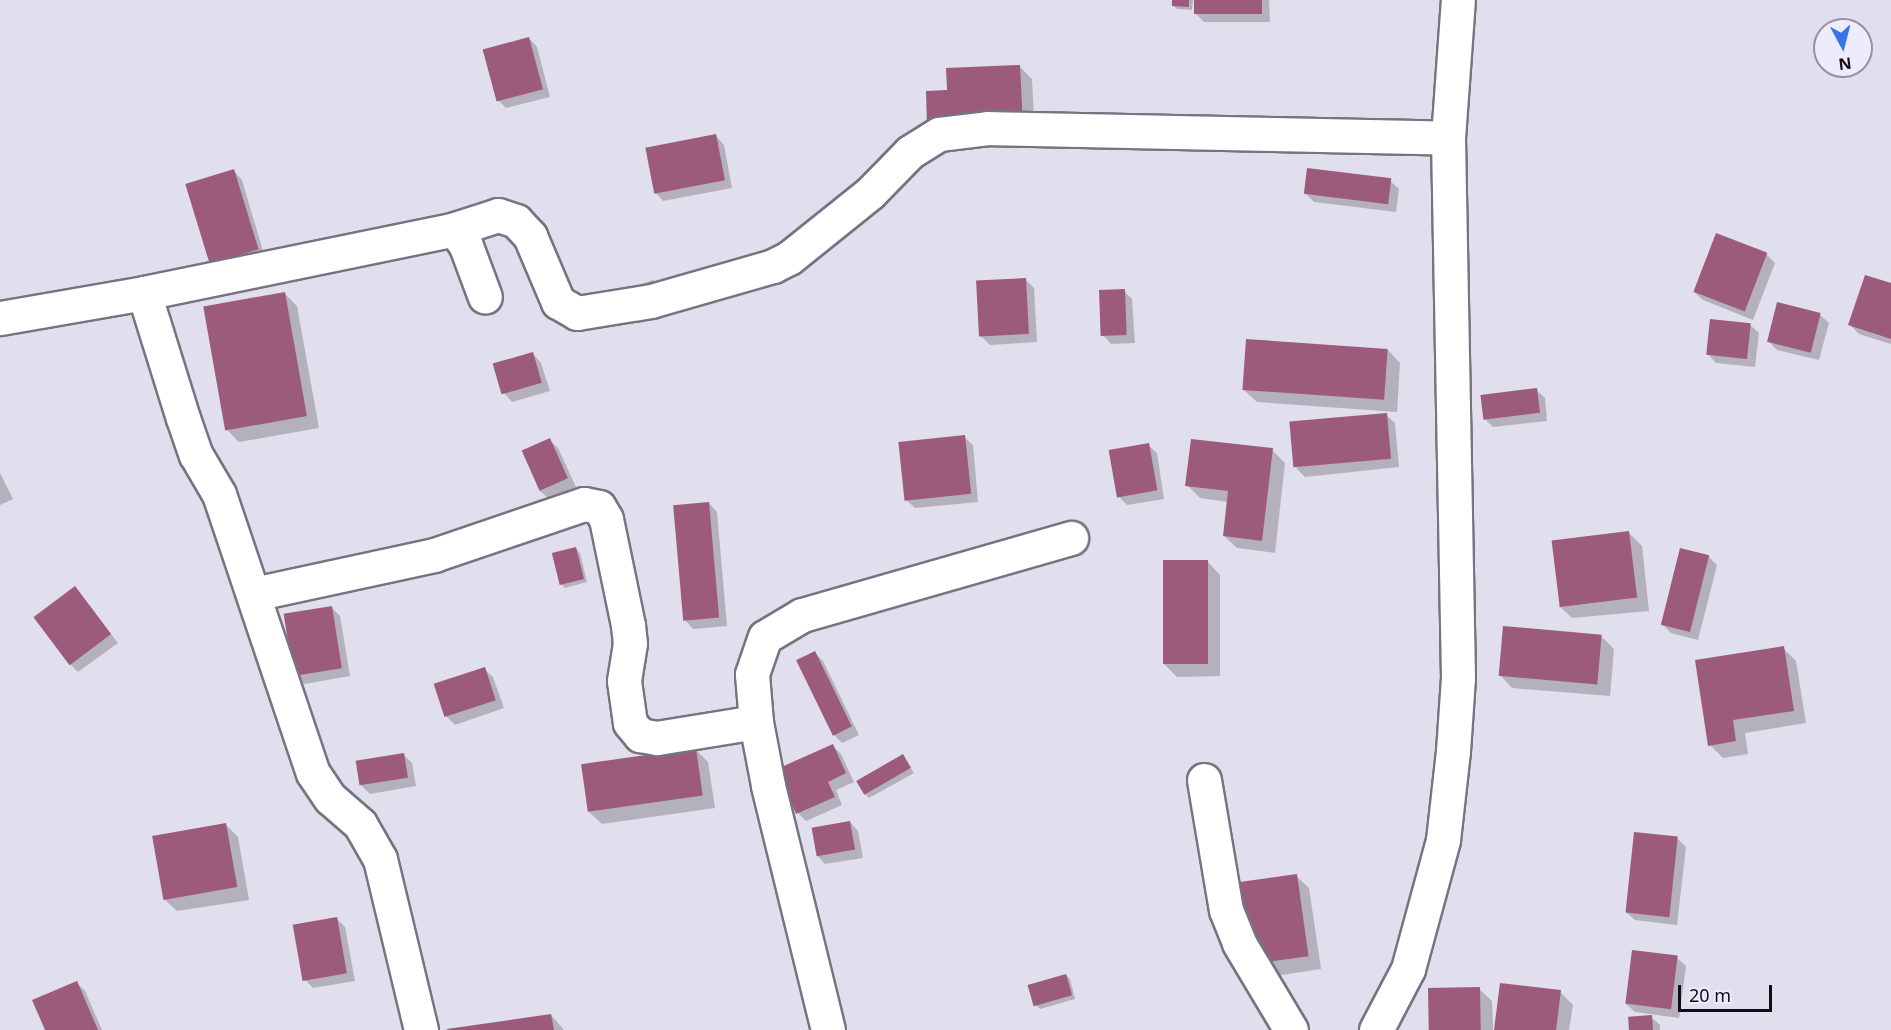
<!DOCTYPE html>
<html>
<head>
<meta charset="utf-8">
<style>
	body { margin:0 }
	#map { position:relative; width:1891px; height:1030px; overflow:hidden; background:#e1deed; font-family:"Noto Sans",sans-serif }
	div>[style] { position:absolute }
	.shadow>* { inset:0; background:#0003 }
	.building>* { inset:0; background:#9c5b7b; transform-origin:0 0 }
	.roads { filter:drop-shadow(2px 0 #777481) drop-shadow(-2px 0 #777481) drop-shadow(0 2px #777481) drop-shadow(0 -2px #777481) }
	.minor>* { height:33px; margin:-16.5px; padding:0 16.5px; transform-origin:16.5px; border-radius:16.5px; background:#fff }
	span { translate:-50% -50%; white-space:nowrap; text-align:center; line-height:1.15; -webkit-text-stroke:4.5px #eeecfb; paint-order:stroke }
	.north { position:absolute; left:1813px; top:18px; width:60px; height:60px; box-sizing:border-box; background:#eeecfb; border:2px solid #94939e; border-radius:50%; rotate:173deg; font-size:16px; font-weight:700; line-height:24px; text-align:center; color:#0e0d12 }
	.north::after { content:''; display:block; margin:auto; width:21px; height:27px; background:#3776e4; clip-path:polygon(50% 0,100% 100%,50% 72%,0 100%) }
	.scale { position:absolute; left:1678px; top:985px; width:94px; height:27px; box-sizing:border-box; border:3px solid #0e0d12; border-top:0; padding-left:8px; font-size:18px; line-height:21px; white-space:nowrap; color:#0e0d12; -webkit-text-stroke:4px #eeecfb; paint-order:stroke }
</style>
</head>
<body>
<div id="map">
	<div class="shadow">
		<div style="clip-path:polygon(1173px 0,1193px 0,1192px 10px,1177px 9px,1173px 5px)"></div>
		<div style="clip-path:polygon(1196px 0,1269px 0,1270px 22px,1204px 22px,1196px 14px)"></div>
		<div style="clip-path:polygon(529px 38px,537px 47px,550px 97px,506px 108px,498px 100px)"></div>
		<div style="clip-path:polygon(1019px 66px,1032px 79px,1035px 137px,948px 92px)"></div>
		<div style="clip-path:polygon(716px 136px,724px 145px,732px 188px,663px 201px,655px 192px)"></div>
		<div style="clip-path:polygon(234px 171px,242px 180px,265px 258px,219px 272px)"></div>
		<div style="clip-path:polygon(1390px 181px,1399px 189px,1396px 212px,1314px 202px,1305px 193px)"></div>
		<div style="clip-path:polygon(1716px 235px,1767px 255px,1775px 263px,1753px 320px,1703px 300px,1694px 292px)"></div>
		<div style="clip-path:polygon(1025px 279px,1034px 288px,1037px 342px,990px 345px,981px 336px)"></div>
		<div style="clip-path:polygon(653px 280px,657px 284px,624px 290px)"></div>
		<div style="clip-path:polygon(1891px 284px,1891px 344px,1859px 334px,1850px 325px)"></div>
		<div style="clip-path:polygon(1124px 291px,1132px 299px,1135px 343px,1111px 344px,1103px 335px)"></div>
		<div style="clip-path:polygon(284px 293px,297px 306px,319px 428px,239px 442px,226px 429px)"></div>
		<div style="clip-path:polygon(1820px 315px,1829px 323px,1819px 360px,1777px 350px,1768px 341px)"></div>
		<div style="clip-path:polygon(1750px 325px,1759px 333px,1755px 367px,1716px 363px,1708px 354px)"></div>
		<div style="clip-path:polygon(1388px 350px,1400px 363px,1397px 412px,1257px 402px,1244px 390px)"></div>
		<div style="clip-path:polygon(533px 354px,541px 363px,550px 391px,512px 402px,504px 393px)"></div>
		<div style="clip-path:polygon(1536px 390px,1545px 398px,1547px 421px,1493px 427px,1484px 418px)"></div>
		<div style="clip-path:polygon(1386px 415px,1395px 423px,1399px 467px,1305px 477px,1296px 468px)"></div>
		<div style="clip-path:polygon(964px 437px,973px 445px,978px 502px,915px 508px,906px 500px)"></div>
		<div style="clip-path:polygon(549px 440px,558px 448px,576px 487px,549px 499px,540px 491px,523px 452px)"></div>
		<div style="clip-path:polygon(1148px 445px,1157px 453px,1164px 499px,1127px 505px,1119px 497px)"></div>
		<div style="clip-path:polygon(1272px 450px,1285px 463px,1275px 553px,1237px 548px,1224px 536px,1228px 502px,1200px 498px,1187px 485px)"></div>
		<div style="clip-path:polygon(0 473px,13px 499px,0 505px)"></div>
		<div style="clip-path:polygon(709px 503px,717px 512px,727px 626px,693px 629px,685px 620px)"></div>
		<div style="clip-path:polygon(1629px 533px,1642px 546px,1649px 611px,1572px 618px,1559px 606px)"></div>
		<div style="clip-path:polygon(576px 549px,580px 553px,587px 582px,565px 588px,561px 584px)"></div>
		<div style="clip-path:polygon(1708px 556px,1717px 565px,1698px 640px,1671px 633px,1663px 625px)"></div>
		<div style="clip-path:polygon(1208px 562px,1220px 575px,1220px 676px,1177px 677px,1164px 664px)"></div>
		<div style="clip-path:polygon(75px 588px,118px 643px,78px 672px,70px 664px)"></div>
		<div style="clip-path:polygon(331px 607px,340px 616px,350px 676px,304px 684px,296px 675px)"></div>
		<div style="clip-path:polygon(1601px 636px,1614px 649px,1610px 696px,1512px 688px,1500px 675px)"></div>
		<div style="clip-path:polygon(1783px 648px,1796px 661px,1806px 723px,1745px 733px,1748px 754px,1723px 758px,1710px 745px)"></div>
		<div style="clip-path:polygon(815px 653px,823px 661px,859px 735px,842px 743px,834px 735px)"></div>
		<div style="clip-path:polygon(484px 669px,493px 677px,504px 708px,455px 725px,447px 717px,436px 686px)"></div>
		<div style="clip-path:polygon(833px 746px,841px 754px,854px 782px,836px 790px,842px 805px,806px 821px,798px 813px)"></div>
		<div style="clip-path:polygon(695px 749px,708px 762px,715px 808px,602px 824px,589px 812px)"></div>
		<div style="clip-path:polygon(404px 755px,412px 763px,416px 786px,370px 794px,361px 785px)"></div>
		<div style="clip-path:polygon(903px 756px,914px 773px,869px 798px,865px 794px)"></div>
		<div style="clip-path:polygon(850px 822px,858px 831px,863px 858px,825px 864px,817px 855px)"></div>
		<div style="clip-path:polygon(225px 824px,238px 837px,249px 900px,177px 911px,164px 899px)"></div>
		<div style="clip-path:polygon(1678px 839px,1686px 847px,1677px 925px,1635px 920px,1626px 912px)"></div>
		<div style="clip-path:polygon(1296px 876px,1309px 888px,1321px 969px,1249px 980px)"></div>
		<div style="clip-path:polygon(336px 918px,345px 927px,355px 981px,313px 988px,305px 980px)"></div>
		<div style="clip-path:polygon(1677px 958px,1686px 966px,1679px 1018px,1635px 1012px,1626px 1004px)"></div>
		<div style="clip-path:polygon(1066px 975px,1070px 979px,1075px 999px,1040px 1009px,1036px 1005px)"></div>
		<div style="clip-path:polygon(77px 983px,85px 991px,102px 1030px,47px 1030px)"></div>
		<div style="clip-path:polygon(1479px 989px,1492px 1001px,1493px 1030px,1430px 1030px)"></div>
		<div style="clip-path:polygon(1560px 992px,1573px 1005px,1569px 1030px,1495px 1030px)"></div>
		<div style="clip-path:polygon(551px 1015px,564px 1030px,449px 1030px)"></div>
		<div style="clip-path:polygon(1651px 1017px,1660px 1025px,1660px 1030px,1630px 1030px)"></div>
	</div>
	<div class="building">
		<div style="clip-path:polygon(1172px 0,1189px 0,1189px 7px,1172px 6px)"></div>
		<div style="left:1194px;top:0;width:68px;height:14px"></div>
		<div style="left:529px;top:37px;width:54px;height:48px;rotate:75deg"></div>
		<div style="clip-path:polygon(1020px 65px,1023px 125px,927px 129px,926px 91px,947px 90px,946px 68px)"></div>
		<div style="left:716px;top:134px;width:47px;height:72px;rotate:79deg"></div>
		<div style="left:1307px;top:168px;width:85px;height:26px;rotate:7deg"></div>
		<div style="left:234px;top:169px;width:84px;height:51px;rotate:73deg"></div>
		<div style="left:1716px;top:233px;width:55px;height:63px;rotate:21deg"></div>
		<div style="clip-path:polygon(1865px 275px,1891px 283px,1891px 339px,1848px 325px)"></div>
		<div style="left:1026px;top:278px;width:56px;height:50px;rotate:87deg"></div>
		<div style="left:1125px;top:289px;width:46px;height:26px;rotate:88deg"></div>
		<div style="left:285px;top:292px;width:126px;height:83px;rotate:80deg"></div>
		<div style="left:1777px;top:302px;width:45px;height:41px;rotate:14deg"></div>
		<div style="left:1710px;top:319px;width:41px;height:36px;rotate:6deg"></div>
		<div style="left:1246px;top:339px;width:142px;height:51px;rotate:4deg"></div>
		<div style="left:533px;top:352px;width:32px;height:42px;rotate:74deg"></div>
		<div style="left:1537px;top:388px;width:25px;height:57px;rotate:83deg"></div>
		<div style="left:1387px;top:413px;width:46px;height:98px;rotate:85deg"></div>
		<div style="left:965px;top:435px;width:59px;height:67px;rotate:84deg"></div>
		<div style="left:550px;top:438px;width:44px;height:31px;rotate:66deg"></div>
		<div style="clip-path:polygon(1191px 439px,1273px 448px,1262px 541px,1223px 536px,1228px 491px,1185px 486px)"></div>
		<div style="left:1149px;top:443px;width:48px;height:41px;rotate:80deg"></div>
		<div style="left:709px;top:502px;width:116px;height:36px;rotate:85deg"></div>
		<div style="left:1629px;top:531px;width:67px;height:78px;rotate:83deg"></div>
		<div style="left:576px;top:547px;width:33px;height:25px;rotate:76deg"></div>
		<div style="left:1680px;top:548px;width:30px;height:79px;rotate:14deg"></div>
		<div style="left:1208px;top:560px;width:104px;height:45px;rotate:90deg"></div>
		<div style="left:75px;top:586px;width:60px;height:52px;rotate:53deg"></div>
		<div style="left:332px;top:606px;width:63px;height:49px;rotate:81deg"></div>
		<div style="left:1503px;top:626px;width:99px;height:50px;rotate:5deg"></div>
		<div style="clip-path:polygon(1784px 646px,1794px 711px,1733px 720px,1736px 741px,1708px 746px,1695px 660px)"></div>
		<div style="left:815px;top:651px;width:84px;height:21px;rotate:64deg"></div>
		<div style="left:485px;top:667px;width:35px;height:54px;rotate:72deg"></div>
		<div style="clip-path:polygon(833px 744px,846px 773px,828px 782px,835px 797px,796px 814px,777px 769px)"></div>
		<div style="left:696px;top:748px;width:48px;height:116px;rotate:82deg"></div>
		<div style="left:404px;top:753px;width:25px;height:49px;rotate:81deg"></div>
		<div style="left:903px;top:754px;width:16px;height:54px;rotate:60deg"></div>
		<div style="left:850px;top:821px;width:29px;height:39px;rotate:80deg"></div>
		<div style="left:226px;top:823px;width:65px;height:75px;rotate:80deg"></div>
		<div style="left:1634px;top:832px;width:44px;height:81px;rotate:6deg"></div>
		<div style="left:1297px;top:874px;width:83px;height:76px;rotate:82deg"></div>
		<div style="left:337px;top:917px;width:57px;height:45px;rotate:80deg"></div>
		<div style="left:1632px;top:950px;width:46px;height:54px;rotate:7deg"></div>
		<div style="left:1066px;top:974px;width:22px;height:40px;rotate:74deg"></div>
		<div style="clip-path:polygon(77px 981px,98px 1030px,45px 1030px,32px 1000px)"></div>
		<div style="clip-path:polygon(1500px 983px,1561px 990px,1556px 1030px,1494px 1030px)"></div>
		<div style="left:1480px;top:987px;width:43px;height:52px;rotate:89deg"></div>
		<div style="clip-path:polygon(551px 1014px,554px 1030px,447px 1030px,447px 1029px)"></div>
		<div style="left:1652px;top:1015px;width:15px;height:24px;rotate:86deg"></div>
	</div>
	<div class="roads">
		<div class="minor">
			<div style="left:455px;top:229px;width:20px;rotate:57deg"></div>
			<div style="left:466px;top:246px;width:54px;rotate:69.6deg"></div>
			<div style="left:144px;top:293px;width:131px;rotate:72.7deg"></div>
			<div style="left:183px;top:418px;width:39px;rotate:71deg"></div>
			<div style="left:196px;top:455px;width:45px;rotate:59.5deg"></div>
			<div style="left:219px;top:494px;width:294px;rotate:71.4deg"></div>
			<div style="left:313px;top:773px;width:30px;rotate:56deg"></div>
			<div style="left:330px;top:798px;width:40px;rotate:41deg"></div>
			<div style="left:360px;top:824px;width:40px;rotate:60.3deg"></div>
			<div style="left:380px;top:859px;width:176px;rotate:76.5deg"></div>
			<div style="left:0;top:318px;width:146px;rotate:-9.8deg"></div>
			<div style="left:144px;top:293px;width:318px;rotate:-11.6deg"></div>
			<div style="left:455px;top:229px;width:45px;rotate:-18deg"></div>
			<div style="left:498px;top:215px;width:19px;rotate:18deg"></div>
			<div style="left:516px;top:221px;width:21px;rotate:47deg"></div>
			<div style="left:530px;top:236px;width:72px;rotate:67deg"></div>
			<div style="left:558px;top:302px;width:22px;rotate:30deg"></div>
			<div style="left:577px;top:313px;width:75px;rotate:-9.2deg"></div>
			<div style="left:651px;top:301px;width:127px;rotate:-16deg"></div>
			<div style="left:773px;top:266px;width:18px;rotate:-27deg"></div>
			<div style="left:789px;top:258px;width:104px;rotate:-38.7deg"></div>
			<div style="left:870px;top:193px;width:57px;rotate:-45.7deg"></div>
			<div style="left:910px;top:152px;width:34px;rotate:-32deg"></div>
			<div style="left:939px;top:134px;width:49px;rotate:-7deg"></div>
			<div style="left:988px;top:128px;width:460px;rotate:1.2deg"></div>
			<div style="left:254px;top:594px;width:184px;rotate:-12.2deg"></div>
			<div style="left:434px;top:555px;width:158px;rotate:-18.8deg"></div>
			<div style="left:584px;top:504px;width:15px;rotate:11deg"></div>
			<div style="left:599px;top:507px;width:14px;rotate:60deg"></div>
			<div style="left:606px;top:519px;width:108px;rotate:78.3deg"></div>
			<div style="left:628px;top:625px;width:18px;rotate:84deg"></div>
			<div style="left:630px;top:643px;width:38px;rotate:99deg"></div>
			<div style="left:624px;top:681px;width:42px;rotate:81.9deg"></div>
			<div style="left:630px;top:723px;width:16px;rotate:50deg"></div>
			<div style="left:640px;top:735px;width:17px;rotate:10deg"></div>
			<div style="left:657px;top:738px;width:100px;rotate:-9.2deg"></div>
			<div style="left:1204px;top:780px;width:132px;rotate:80.4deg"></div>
			<div style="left:1226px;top:910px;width:35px;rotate:68deg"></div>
			<div style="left:1239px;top:943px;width:101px;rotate:59.1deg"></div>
			<div style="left:828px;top:1030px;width:252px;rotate:-103.8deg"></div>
			<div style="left:768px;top:785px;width:64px;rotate:-100.8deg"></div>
			<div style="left:756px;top:722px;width:48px;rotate:-94.8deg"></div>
			<div style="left:752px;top:674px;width:39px;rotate:-71deg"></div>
			<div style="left:765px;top:637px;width:43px;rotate:-30.7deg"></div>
			<div style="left:802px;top:615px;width:280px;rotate:-16deg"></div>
			<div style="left:1376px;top:1030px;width:69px;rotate:-62.3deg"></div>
			<div style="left:1408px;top:969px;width:134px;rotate:-74.8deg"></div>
			<div style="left:1443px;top:840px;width:90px;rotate:-83.6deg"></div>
			<div style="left:1453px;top:751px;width:73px;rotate:-86.1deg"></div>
			<div style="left:1458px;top:678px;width:540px;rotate:-91.06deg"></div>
			<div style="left:1448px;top:138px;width:138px;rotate:-85.9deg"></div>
		</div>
	</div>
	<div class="north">N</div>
	<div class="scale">20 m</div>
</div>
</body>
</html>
